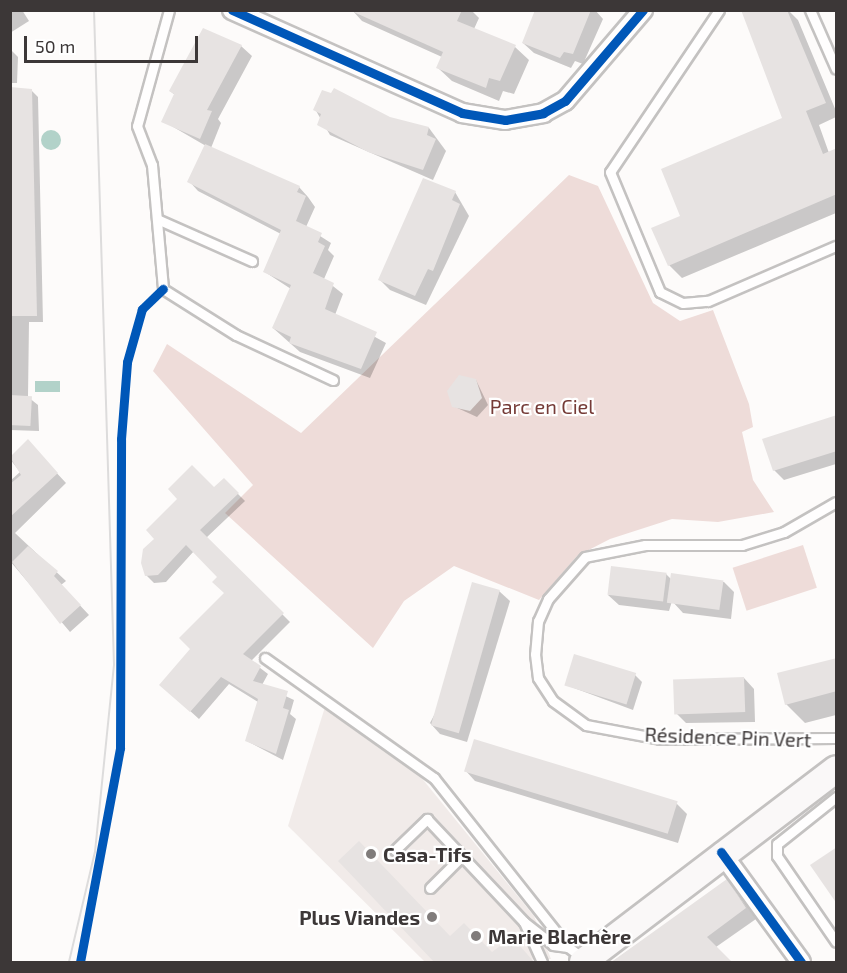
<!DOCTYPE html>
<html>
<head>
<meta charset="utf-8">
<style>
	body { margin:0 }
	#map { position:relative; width:847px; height:973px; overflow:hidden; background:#fdfbfa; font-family:"Exo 2",sans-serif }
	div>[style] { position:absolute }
	.built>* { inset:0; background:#f1ebe9 }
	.green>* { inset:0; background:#eedcd9; transform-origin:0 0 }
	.water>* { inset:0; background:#b2d2c9; transform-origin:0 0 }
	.round { border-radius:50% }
	.shadow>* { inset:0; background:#0003 }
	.building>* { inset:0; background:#e7e3e2; transform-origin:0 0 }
	.roads { filter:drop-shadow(2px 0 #c4c2c1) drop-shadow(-2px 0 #c4c2c1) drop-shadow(0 2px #c4c2c1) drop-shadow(0 -2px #c4c2c1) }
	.lane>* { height:9px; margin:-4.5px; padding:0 4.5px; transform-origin:4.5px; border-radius:4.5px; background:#fffefe }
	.street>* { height:18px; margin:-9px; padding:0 9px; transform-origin:9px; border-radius:9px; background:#fffefe }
	.secondary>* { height:26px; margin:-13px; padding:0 13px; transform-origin:13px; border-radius:13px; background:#faf8f8 }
	.tram>* { height:1.5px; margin:-0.75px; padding:0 0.75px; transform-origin:0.75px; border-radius:0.75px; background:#dddcdc }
	.cycleway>* { height:9px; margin:-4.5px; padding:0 4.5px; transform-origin:4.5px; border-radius:4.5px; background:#0057b8 }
	.dots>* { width:16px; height:16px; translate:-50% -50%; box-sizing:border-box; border:3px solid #fff; border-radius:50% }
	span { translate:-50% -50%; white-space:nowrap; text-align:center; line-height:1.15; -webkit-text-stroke:4.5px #fff; paint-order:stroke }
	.park-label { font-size:20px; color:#753b37 }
	.street-label { font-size:20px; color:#3c3737 }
	.poi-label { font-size:20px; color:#3c3737; font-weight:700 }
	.left { translate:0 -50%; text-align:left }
	.right { translate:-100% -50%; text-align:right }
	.frame { position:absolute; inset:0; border:12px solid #3c3737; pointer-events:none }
	.scale { position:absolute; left:24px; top:36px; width:174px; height:27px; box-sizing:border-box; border:3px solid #3c3737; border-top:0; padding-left:8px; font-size:18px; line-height:21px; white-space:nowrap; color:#3c3737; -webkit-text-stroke:4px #fff; paint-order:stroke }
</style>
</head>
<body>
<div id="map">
	<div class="built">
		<div style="clip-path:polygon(325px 707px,420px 776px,534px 916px,551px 959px,425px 962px,288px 826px)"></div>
	</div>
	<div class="green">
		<div style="clip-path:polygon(569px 175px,598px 186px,653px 303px,680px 321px,713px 310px,749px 404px,753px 427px,742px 432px,753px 480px,774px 512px,718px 522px,672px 519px,610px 539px,577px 556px,539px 600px,454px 566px,404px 601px,373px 648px,225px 513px,253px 485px,153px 371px,167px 344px,301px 433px)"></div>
		<div style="left:803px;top:545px;width:45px;height:74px;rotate:72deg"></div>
	</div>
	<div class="water">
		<div class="round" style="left:41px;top:130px;width:20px;height:20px"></div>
		<div style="left:35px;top:381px;width:25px;height:11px"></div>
	</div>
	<div class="shadow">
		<div style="clip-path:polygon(10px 10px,22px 10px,29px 21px,10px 33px)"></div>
		<div style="clip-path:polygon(352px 10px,471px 10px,479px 18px,474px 29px,515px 47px,529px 60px,514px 94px,503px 91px,499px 101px,452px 81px,438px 68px,442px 57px,362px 21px)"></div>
		<div style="clip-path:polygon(537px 10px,595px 10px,603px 19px,583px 64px,575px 61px,571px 68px,534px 53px,523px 43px)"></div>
		<div style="clip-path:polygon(788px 10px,798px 20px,836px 111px,836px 117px,819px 125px,829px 153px,836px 150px,836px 213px,682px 278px,669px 265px,681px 216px,784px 119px,743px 11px)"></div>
		<div style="clip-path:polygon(241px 46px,252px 56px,218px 119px,221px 123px,211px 148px,299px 187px,308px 197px,315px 207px,306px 227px,331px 243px,328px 250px,334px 256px,324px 279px,343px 294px,335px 315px,386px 343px,370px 378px,300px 352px,273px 328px,291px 289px,265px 272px,281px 234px,198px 191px,189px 181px,206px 146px,163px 121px,175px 95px,170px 91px)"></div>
		<div style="clip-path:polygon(12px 51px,18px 57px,17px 83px,10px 83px)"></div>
		<div style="clip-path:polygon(10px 89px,31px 90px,38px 97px,43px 322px,29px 322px,28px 397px,38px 405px,39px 431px,10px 430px)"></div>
		<div style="clip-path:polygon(315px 109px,429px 128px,446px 151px,433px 180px,330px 135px)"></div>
		<div style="clip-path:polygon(455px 192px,469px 216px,426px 305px,390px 290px,379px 279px)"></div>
		<div style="clip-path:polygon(476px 380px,488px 405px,477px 417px,453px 406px)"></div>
		<div style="clip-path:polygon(836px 417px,836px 464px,784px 480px,774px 470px)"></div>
		<div style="clip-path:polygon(28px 442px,66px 483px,15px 533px,66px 581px,61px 585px,89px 615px,70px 632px,10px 561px,10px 481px,20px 472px,10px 459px)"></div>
		<div style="clip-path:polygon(224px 480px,245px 501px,206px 538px,290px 622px,251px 661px,268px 674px,262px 685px,294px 700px,290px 714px,296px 719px,283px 760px,247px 741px,258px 702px,229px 684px,199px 719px,169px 692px,226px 593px,219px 577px,194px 551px,166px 582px,154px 583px,146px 575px)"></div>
		<div style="clip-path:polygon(666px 574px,672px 580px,724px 582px,734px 592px,731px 619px,683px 613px,672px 601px,669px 611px,619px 605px,608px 595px)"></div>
		<div style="clip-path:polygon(499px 591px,510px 601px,467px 742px,440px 734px,430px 723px)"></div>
		<div style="clip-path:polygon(836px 659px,836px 715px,805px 723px,786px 704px)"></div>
		<div style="clip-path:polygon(635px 675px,642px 682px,633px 710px,566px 685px)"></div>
		<div style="clip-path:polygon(744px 678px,754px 689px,755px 722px,686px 723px,675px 712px)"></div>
		<div style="clip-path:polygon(465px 770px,676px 803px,687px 814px,678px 843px,475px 781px)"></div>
		<div style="clip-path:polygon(727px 881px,756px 919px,716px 947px,612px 962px)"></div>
	</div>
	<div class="building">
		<div style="clip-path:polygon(349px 10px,462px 10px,457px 21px,516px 45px,500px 81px,489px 78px,486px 88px,436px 68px,443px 52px)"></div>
		<div style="clip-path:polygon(535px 10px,591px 10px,573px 54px,564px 52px,560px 58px,522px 43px)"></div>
		<div style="clip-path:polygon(741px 10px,787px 10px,826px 103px,806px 111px,823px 154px,837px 148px,837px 194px,668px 266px,651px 228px,680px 216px,661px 169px,782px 118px)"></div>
		<div style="clip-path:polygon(203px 28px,242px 45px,207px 110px,212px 111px,200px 139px,161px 122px,174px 94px,169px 91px)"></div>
		<div style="clip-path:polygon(10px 87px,32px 89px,37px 316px,10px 316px)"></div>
		<div style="clip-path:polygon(334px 88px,390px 117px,429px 127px,427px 135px,436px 139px,423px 170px,368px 152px,317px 125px,321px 114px,313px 110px,322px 90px,331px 93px)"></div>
		<div style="clip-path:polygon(205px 144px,300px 186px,297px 192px,306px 196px,296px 221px,322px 233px,318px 242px,325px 246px,313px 273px,334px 283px,325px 309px,377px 332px,361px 369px,289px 343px,291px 337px,272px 328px,291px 285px,263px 272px,281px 230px,187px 182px)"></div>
		<div style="clip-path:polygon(423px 178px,456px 191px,452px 200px,460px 204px,433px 271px,428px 269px,415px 296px,378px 280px)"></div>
		<div style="clip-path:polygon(459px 375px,476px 379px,482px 398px,470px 411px,452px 407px,447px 391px)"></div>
		<div style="left:10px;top:395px;width:22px;height:30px;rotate:3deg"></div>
		<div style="clip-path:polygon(837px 415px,837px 451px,773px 471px,762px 439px)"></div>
		<div style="clip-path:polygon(28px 439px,58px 473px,10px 517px,10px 484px,21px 475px,10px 457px)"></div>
		<div style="clip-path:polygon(192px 465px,214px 487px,224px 478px,239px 493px,200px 530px,284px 613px,243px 654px,261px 666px,253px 681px,288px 691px,283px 708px,289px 710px,276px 754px,245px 741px,258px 699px,221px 677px,190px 712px,159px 685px,190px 649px,179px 638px,224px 593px,212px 582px,217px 577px,186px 545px,158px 575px,145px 576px,141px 563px,143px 549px,154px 539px,146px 530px,177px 499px,168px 489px)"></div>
		<div style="clip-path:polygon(28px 546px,58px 571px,54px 576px,81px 605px,60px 624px,12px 562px)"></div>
		<div style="left:611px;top:566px;width:56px;height:29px;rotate:7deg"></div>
		<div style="left:671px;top:573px;width:53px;height:30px;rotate:8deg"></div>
		<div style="left:472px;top:582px;width:29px;height:149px;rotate:16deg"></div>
		<div style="left:574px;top:654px;width:65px;height:33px;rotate:17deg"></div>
		<div style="clip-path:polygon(837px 658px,837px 691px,785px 705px,777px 673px)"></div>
		<div style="left:744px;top:677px;width:35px;height:71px;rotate:88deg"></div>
		<div style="left:474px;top:739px;width:213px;height:34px;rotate:17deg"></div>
		<div style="clip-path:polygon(359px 841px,450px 936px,464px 923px,492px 952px,512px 937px,535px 963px,435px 963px,338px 861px)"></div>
		<div style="clip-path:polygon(837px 847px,837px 904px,810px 865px)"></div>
		<div style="clip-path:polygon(727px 879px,746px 908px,707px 937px,733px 963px,610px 963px)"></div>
	</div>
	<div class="roads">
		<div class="lane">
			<div style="left:169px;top:10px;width:120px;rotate:105.4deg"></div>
			<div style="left:137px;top:126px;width:42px;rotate:69deg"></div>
			<div style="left:152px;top:165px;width:124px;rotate:84.9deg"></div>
			<div style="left:163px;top:289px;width:86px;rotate:32.2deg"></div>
			<div style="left:236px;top:335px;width:107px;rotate:24.9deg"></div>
			<div style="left:719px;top:10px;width:195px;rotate:123.9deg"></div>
			<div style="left:610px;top:172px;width:130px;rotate:67.4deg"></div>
			<div style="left:660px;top:292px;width:25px;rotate:26deg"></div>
			<div style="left:683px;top:303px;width:25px;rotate:-5deg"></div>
			<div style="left:708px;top:301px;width:139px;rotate:-23.3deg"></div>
			<div style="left:810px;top:10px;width:64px;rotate:66.2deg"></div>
			<div style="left:157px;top:219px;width:104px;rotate:23.9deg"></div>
			<div style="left:836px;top:502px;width:60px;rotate:150deg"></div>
			<div style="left:784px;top:532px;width:44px;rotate:162.8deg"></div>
			<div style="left:742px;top:545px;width:97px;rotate:180deg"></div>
			<div style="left:645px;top:545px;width:61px;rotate:168.7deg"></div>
			<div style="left:585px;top:557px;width:56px;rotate:131.4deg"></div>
			<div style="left:548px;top:599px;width:24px;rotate:114deg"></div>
			<div style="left:538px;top:621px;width:33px;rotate:95deg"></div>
			<div style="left:535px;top:654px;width:24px;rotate:83deg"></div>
			<div style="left:538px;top:678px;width:27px;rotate:57deg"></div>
			<div style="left:553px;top:701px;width:41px;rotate:36deg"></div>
			<div style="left:586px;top:725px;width:75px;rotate:10.7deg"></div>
			<div style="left:660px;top:739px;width:176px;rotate:-0.3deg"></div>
			<div style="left:265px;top:658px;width:207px;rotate:35.4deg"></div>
			<div style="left:434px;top:778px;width:216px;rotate:51.6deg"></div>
			<div style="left:568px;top:947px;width:21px;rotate:37deg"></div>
			<div style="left:836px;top:797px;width:75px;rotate:141.5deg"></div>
			<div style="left:777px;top:844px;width:12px;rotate:90deg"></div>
			<div style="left:777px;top:856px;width:104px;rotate:55.5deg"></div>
			<div style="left:395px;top:850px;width:45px;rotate:-44.1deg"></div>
			<div style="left:427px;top:819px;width:141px;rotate:46.7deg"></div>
			<div style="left:430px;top:888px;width:45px;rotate:-45deg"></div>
			<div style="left:542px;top:962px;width:44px;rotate:-114.2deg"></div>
			<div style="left:524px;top:922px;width:37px;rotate:38deg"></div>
			<div style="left:553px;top:945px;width:15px;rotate:8deg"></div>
		</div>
		<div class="street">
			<div style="left:232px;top:10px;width:252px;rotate:24.1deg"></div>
			<div style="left:462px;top:113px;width:44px;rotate:9.2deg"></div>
			<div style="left:505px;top:120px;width:39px;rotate:-10deg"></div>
			<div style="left:543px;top:113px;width:25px;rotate:-29deg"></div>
			<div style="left:565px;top:101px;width:120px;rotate:-49.4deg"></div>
			<div style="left:721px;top:852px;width:136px;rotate:54deg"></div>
		</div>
		<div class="secondary">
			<div style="left:583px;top:962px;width:318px;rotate:-37.3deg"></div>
		</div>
	</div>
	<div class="tram">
		<div style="left:69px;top:962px;width:113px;rotate:-76.7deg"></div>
		<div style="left:95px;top:852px;width:188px;rotate:-84.2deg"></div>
		<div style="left:114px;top:665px;width:655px;rotate:-91.75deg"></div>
	</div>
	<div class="cycleway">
		<div style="left:232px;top:10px;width:252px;rotate:24.1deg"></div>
		<div style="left:462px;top:113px;width:44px;rotate:9.2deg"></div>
		<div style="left:505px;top:120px;width:39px;rotate:-10deg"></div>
		<div style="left:543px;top:113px;width:25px;rotate:-29deg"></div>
		<div style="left:565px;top:101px;width:120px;rotate:-49.4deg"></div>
		<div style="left:721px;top:852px;width:136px;rotate:54deg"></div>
		<div style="left:80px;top:962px;width:218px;rotate:-79.4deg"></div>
		<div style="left:120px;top:748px;width:309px;rotate:-89.8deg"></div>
		<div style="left:121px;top:439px;width:77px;rotate:-85.5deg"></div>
		<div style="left:127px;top:362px;width:55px;rotate:-74.2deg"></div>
		<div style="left:142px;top:309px;width:29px;rotate:-44deg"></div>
	</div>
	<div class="dots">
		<div style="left:371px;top:854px;background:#807c7b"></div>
		<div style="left:432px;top:917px;background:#807c7b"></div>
		<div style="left:476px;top:936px;background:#807c7b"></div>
	</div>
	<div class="park-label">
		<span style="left:542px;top:406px">Parc en Ciel</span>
	</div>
	<div class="street-label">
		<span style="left:728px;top:737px;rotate:2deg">Résidence Pin Vert</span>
	</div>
	<div class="poi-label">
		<span class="left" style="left:383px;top:854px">Casa-Tifs</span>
		<span class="right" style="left:420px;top:917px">Plus Viandes</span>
		<span class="left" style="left:488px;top:936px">Marie Blachère</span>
	</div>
	<div class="frame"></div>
	<div class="scale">50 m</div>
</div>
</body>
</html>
